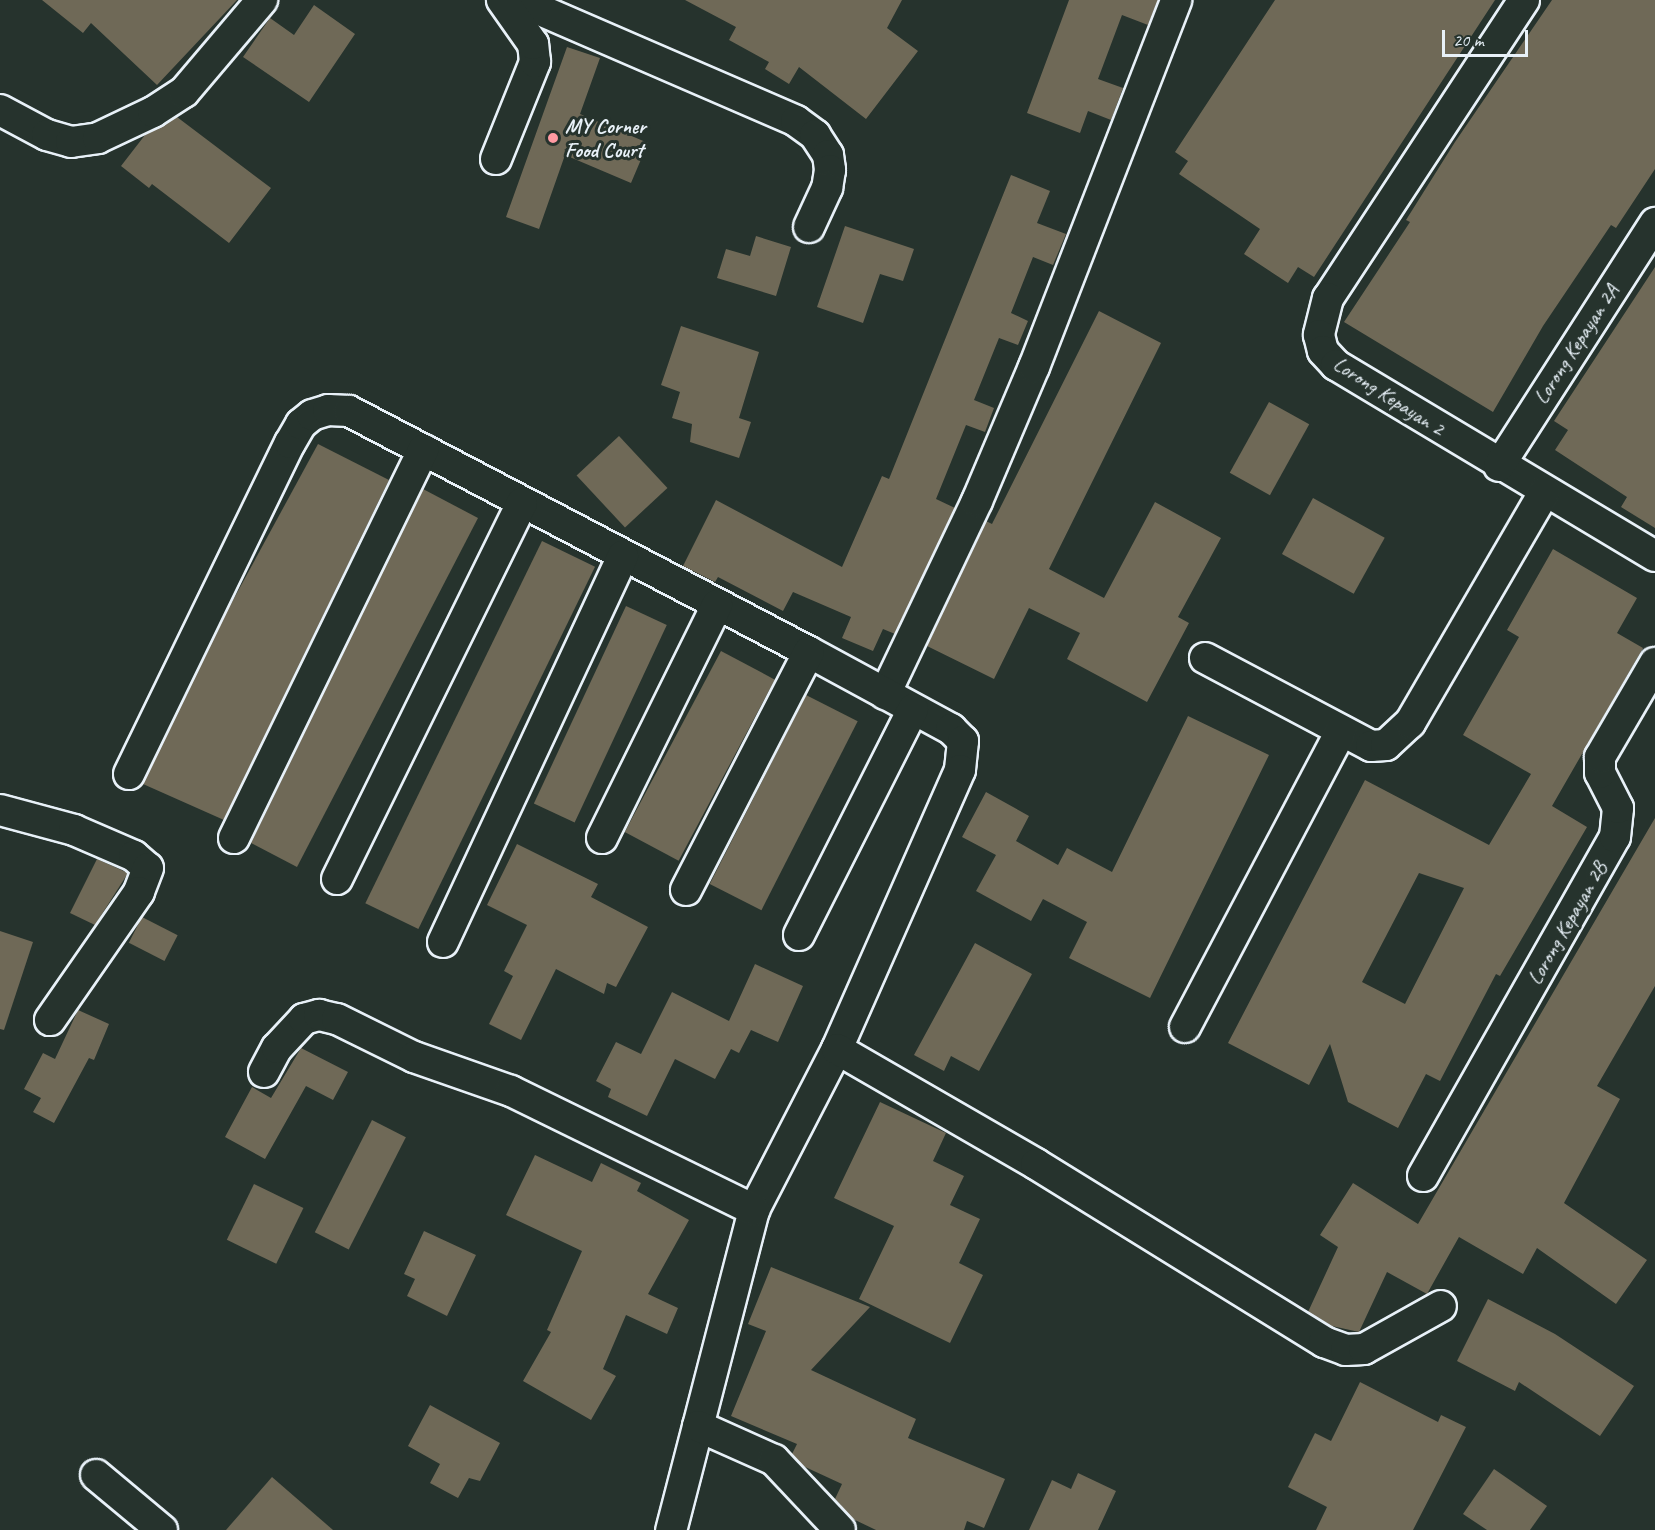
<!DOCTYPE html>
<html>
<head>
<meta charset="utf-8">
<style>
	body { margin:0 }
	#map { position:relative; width:1655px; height:1530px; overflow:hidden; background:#26332d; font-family:Caveat,sans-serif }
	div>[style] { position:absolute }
	.building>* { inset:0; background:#6f6957; transform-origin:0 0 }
	.roads { filter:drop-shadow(2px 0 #e8f1f8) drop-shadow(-2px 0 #e8f1f8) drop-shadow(0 2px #e8f1f8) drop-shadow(0 -2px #e8f1f8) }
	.minor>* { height:30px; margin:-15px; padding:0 15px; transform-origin:15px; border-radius:15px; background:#26332d }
	.dots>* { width:16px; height:16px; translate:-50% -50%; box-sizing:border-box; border:3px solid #26332d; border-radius:50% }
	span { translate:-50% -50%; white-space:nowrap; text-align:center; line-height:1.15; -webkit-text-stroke:6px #26332d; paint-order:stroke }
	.poi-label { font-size:21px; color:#e8f1f8; font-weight:700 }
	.left { translate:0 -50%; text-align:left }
	.street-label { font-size:21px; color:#e8f1f8 }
	.scale { position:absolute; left:1442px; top:30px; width:86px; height:27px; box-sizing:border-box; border:3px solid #e8f1f8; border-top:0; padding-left:8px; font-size:18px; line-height:21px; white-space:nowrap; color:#e8f1f8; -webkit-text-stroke:4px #26332d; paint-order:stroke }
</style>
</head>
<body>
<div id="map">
	<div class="building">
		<div style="clip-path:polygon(42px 0,237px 0,157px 85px,91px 23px,83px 33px)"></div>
		<div style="clip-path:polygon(685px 0,902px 0,887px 28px,918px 51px,866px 119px,799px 67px,789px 84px,765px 69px,769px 62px,729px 40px,736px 27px)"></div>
		<div style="clip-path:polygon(1069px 0,1158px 0,1148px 25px,1122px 15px,1098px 79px,1123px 88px,1111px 120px,1088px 111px,1080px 133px,1027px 113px)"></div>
		<div style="clip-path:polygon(1275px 0,1495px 0,1314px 277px,1298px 267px,1288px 283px,1244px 254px,1260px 229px,1179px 174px,1188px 161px,1175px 152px)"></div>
		<div style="clip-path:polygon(1552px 0,1655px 0,1655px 169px,1616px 228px,1611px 225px,1543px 326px,1493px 412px,1344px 322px,1410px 222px,1406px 220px,1455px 142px)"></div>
		<div style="clip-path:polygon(314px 5px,355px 34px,309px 102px,243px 57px,270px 18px,294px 35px)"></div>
		<div style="clip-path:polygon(567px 47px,600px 58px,580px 114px,648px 143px,631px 183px,565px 155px,539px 229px,506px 217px)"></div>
		<div style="clip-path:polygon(177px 117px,271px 188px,229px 243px,152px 184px,149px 188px,121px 166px,145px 135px)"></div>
		<div style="clip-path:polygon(1011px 175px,1050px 191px,1037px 223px,1066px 234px,1053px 265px,1033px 257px,1011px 313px,1028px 321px,1018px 345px,999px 338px,974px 400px,994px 408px,985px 432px,966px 425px,936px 499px,955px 508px,895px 634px,883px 629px,873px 651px,842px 638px,851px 617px,793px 592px,783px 611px,718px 577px,715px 582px,683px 566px,716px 500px,842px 567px,882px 476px,889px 479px)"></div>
		<div style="clip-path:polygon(845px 226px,914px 249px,903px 281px,880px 274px,863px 323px,817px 307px)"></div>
		<div style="clip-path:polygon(756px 236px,791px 247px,776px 296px,717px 278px,726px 249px,750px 256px)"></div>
		<div style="clip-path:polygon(1655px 267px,1655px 528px,1621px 507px,1627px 497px,1555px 450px,1568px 430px,1554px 421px)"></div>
		<div style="clip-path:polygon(1099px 311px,1161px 343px,1049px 569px,1104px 598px,1155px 502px,1221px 538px,1178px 617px,1189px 623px,1147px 702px,1067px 659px,1080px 633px,1029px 608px,994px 679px,927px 646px,986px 521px,992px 524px)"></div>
		<div style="clip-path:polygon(681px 326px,759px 352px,739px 418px,751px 422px,739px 458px,690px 442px,692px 424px,672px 418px,680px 392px,661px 385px)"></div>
		<div style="left:1269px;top:402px;width:46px;height:81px;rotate:29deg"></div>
		<div style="left:619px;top:436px;width:71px;height:58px;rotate:47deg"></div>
		<div style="clip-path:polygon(318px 444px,389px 480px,224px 820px,143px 784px,226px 613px)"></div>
		<div style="clip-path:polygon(423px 489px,478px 518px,297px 867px,251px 843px)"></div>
		<div style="left:1313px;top:498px;width:82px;height:64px;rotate:29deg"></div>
		<div style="left:542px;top:541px;width:59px;height:403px;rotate:26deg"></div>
		<div style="clip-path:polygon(evenodd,1553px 549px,1637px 598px,1617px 633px,1643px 648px,1552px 806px,1587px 827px,1500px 976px,1496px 974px,1440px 1081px,1426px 1074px,1398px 1128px,1348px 1102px,1330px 1044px,1309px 1085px,1228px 1043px,1365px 780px,1489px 845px,1531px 774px,1463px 735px,1519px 637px,1507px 630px,1553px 549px,1419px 873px,1464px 888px,1405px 1004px,1362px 982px,1419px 873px)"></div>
		<div style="left:626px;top:606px;width:45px;height:218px;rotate:25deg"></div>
		<div style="left:721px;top:651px;width:61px;height:205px;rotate:28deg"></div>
		<div style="left:806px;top:695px;width:58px;height:212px;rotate:27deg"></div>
		<div style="clip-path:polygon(1188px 716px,1269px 755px,1150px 998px,1069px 958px,1087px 922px,1043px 899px,1031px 921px,976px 891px,996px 855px,962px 837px,986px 792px,1029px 816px,1016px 841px,1058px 865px,1067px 848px,1112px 872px)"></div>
		<div style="clip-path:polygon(1655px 818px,1655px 986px,1597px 1086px,1620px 1099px,1564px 1203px,1647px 1260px,1616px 1304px,1537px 1248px,1523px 1274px,1459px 1237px,1427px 1294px,1387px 1272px,1359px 1332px,1332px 1326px,1308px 1312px,1338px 1247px,1320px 1235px,1353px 1183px,1418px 1224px)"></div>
		<div style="clip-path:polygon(517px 844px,598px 884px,591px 897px,648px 927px,616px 987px,607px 983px,604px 994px,556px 969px,521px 1040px,489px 1024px,513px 976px,504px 971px,527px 925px,487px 905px)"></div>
		<div style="clip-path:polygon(97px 859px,128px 873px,95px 925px,70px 913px)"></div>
		<div style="left:142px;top:917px;width:40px;height:29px;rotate:27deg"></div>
		<div style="clip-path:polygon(0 931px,33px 942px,4px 1030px,0 1029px)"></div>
		<div style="clip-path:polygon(975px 943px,1032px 974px,979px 1071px,951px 1056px,944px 1071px,914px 1055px)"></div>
		<div style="clip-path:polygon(755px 964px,803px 986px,778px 1042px,751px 1030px,739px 1053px,731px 1049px,715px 1079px,675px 1059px,647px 1116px,608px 1097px,611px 1089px,596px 1081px,616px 1042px,641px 1054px,672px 992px,729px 1021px)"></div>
		<div style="clip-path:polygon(78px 1010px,109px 1024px,94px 1060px,89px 1058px,54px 1123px,33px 1112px,41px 1098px,24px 1089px,43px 1053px,55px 1059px)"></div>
		<div style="clip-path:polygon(301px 1048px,348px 1072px,333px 1100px,306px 1086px,265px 1159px,225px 1137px,252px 1087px,271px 1098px)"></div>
		<div style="clip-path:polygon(880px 1102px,946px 1133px,933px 1161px,964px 1176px,950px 1205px,980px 1219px,959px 1263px,983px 1275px,950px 1343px,859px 1299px,894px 1226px,834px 1198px)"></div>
		<div style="left:372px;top:1120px;width:38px;height:126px;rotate:27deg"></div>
		<div style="clip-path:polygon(535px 1155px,592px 1182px,601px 1163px,641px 1183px,637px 1191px,689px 1220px,648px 1294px,678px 1308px,667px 1334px,626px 1315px,603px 1369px,616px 1376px,591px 1420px,523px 1381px,551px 1332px,547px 1330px,582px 1251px,506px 1215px)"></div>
		<div style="left:254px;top:1184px;width:55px;height:62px;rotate:26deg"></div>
		<div style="clip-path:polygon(424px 1231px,476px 1255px,447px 1316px,407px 1296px,415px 1279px,404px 1274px)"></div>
		<div style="clip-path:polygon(771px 1267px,870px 1307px,811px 1370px,916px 1419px,908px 1438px,1005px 1479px,984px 1528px,967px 1521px,964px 1530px,876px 1530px,853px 1519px,835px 1499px,842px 1484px,803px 1466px,792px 1454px,797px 1444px,731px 1416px,766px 1331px,748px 1324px)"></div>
		<div style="clip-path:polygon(1488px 1299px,1555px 1334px,1634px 1386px,1600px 1436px,1519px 1382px,1515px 1391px,1457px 1361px)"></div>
		<div style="clip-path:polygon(1360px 1382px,1438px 1422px,1441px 1415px,1466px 1427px,1413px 1530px,1316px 1530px,1327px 1507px,1288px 1487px,1315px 1433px,1331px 1441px)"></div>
		<div style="clip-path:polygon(430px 1405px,500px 1443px,480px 1481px,469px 1478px,458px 1498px,430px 1483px,440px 1464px,408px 1446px)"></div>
		<div style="clip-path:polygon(1494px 1469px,1547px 1506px,1530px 1530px,1487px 1530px,1463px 1514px)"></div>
		<div style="clip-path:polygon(1078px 1473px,1116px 1491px,1098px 1530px,1029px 1530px,1052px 1480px,1071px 1489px)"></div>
		<div style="clip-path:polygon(272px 1477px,333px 1530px,226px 1530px)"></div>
	</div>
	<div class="roads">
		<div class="minor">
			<div style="left:517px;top:0;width:304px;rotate:23.4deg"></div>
			<div style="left:796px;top:121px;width:24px;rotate:36deg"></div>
			<div style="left:815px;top:135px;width:24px;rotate:57deg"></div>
			<div style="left:828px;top:155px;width:15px;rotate:82deg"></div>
			<div style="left:830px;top:170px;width:18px;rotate:99deg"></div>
			<div style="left:827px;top:188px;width:43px;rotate:114.8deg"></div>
			<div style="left:1524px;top:0;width:357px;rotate:123.3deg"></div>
			<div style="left:1328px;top:298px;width:38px;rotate:104deg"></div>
			<div style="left:1319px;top:335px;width:16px;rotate:76deg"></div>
			<div style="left:1323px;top:351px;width:19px;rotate:47deg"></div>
			<div style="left:1336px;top:365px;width:372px;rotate:30.9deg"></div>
			<div style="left:0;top:110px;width:53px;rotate:28deg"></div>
			<div style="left:47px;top:135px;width:25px;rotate:16deg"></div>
			<div style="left:71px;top:142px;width:27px;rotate:-8deg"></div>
			<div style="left:98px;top:138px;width:61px;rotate:-25.3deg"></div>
			<div style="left:153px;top:112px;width:37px;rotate:-33deg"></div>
			<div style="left:184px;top:92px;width:121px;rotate:-49.7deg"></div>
			<div style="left:496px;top:159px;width:105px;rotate:-68.1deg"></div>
			<div style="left:535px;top:62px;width:18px;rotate:-96deg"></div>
			<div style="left:533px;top:44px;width:54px;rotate:-125.2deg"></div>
			<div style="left:1499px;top:466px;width:289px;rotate:-57.3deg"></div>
			<div style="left:1205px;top:658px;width:188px;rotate:27.9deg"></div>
			<div style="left:1371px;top:746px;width:15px;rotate:-4deg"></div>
			<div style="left:1386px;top:745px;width:33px;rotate:-43deg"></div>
			<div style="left:1410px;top:723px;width:268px;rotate:-59.8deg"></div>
			<div style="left:885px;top:694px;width:214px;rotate:-64.5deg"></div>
			<div style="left:977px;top:501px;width:146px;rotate:-67deg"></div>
			<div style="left:1034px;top:367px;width:394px;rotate:-68.8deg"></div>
			<div style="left:129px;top:774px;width:368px;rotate:-64.1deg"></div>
			<div style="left:290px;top:443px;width:22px;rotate:-60deg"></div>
			<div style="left:301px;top:424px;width:14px;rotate:-39deg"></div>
			<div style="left:312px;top:415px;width:17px;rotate:-17deg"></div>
			<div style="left:328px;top:410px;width:21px;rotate:3deg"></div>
			<div style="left:349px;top:411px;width:519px;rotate:27.65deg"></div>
			<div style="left:809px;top:652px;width:162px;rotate:28.5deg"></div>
			<div style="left:951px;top:729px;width:17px;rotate:45deg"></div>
			<div style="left:963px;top:741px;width:29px;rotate:96deg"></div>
			<div style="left:960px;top:770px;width:305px;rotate:113.8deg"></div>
			<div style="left:837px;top:1049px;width:181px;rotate:117.3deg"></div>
			<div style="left:754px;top:1210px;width:331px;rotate:104.5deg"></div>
			<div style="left:0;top:810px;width:77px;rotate:15.1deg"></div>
			<div style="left:74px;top:830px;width:65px;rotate:23.4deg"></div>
			<div style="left:134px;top:856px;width:18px;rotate:41deg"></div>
			<div style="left:148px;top:868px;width:26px;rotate:111deg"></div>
			<div style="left:139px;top:892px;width:156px;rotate:124.8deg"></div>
			<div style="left:234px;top:838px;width:432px;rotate:-64deg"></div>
			<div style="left:602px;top:838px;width:260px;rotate:-63.7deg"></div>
			<div style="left:337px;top:879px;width:419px;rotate:-63.8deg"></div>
			<div style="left:686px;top:890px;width:268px;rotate:-62.7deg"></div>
			<div style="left:799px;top:935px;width:253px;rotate:-63.2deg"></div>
			<div style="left:443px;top:942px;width:426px;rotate:-65deg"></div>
			<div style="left:1185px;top:1027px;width:335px;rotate:-62.2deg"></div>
			<div style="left:837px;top:1049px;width:230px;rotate:30deg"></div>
			<div style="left:1036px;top:1164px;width:339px;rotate:31.7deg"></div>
			<div style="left:1324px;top:1342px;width:23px;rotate:20deg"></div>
			<div style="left:1346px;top:1350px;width:18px;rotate:-3deg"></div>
			<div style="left:1364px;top:1349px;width:88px;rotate:-29.2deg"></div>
			<div style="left:264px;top:1072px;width:27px;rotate:-62deg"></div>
			<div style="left:277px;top:1048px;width:40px;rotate:-47deg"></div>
			<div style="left:304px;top:1019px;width:16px;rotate:-15deg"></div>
			<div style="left:319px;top:1015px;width:18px;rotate:13deg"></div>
			<div style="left:337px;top:1019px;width:86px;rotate:26.3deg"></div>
			<div style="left:414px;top:1057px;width:103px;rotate:19.3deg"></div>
			<div style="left:511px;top:1091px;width:271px;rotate:26.1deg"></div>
			<div style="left:1423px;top:1176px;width:390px;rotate:-60.5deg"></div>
			<div style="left:1615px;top:837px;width:29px;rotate:-84deg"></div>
			<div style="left:1618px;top:808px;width:39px;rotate:-117deg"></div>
			<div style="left:1600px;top:773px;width:16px;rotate:-90deg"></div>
			<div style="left:1600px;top:757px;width:109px;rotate:-59.7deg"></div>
			<div style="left:698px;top:1426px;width:83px;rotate:24.1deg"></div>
			<div style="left:774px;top:1460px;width:96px;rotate:46.7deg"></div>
			<div style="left:96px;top:1475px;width:86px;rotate:39.8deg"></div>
		</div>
	</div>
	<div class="dots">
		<div style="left:553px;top:138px;background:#ff9aa2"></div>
	</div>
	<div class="poi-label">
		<span class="left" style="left:565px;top:138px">MY Corner<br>Food Court</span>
	</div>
	<div class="street-label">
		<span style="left:1576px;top:344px;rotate:-57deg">Lorong Kepayan 2A</span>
		<span style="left:1389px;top:396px;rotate:33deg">Lorong Kepayan 2</span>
		<span style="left:1567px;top:923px;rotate:-60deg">Lorong Kepayan 2B</span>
	</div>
	<div class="scale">20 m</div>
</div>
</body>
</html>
